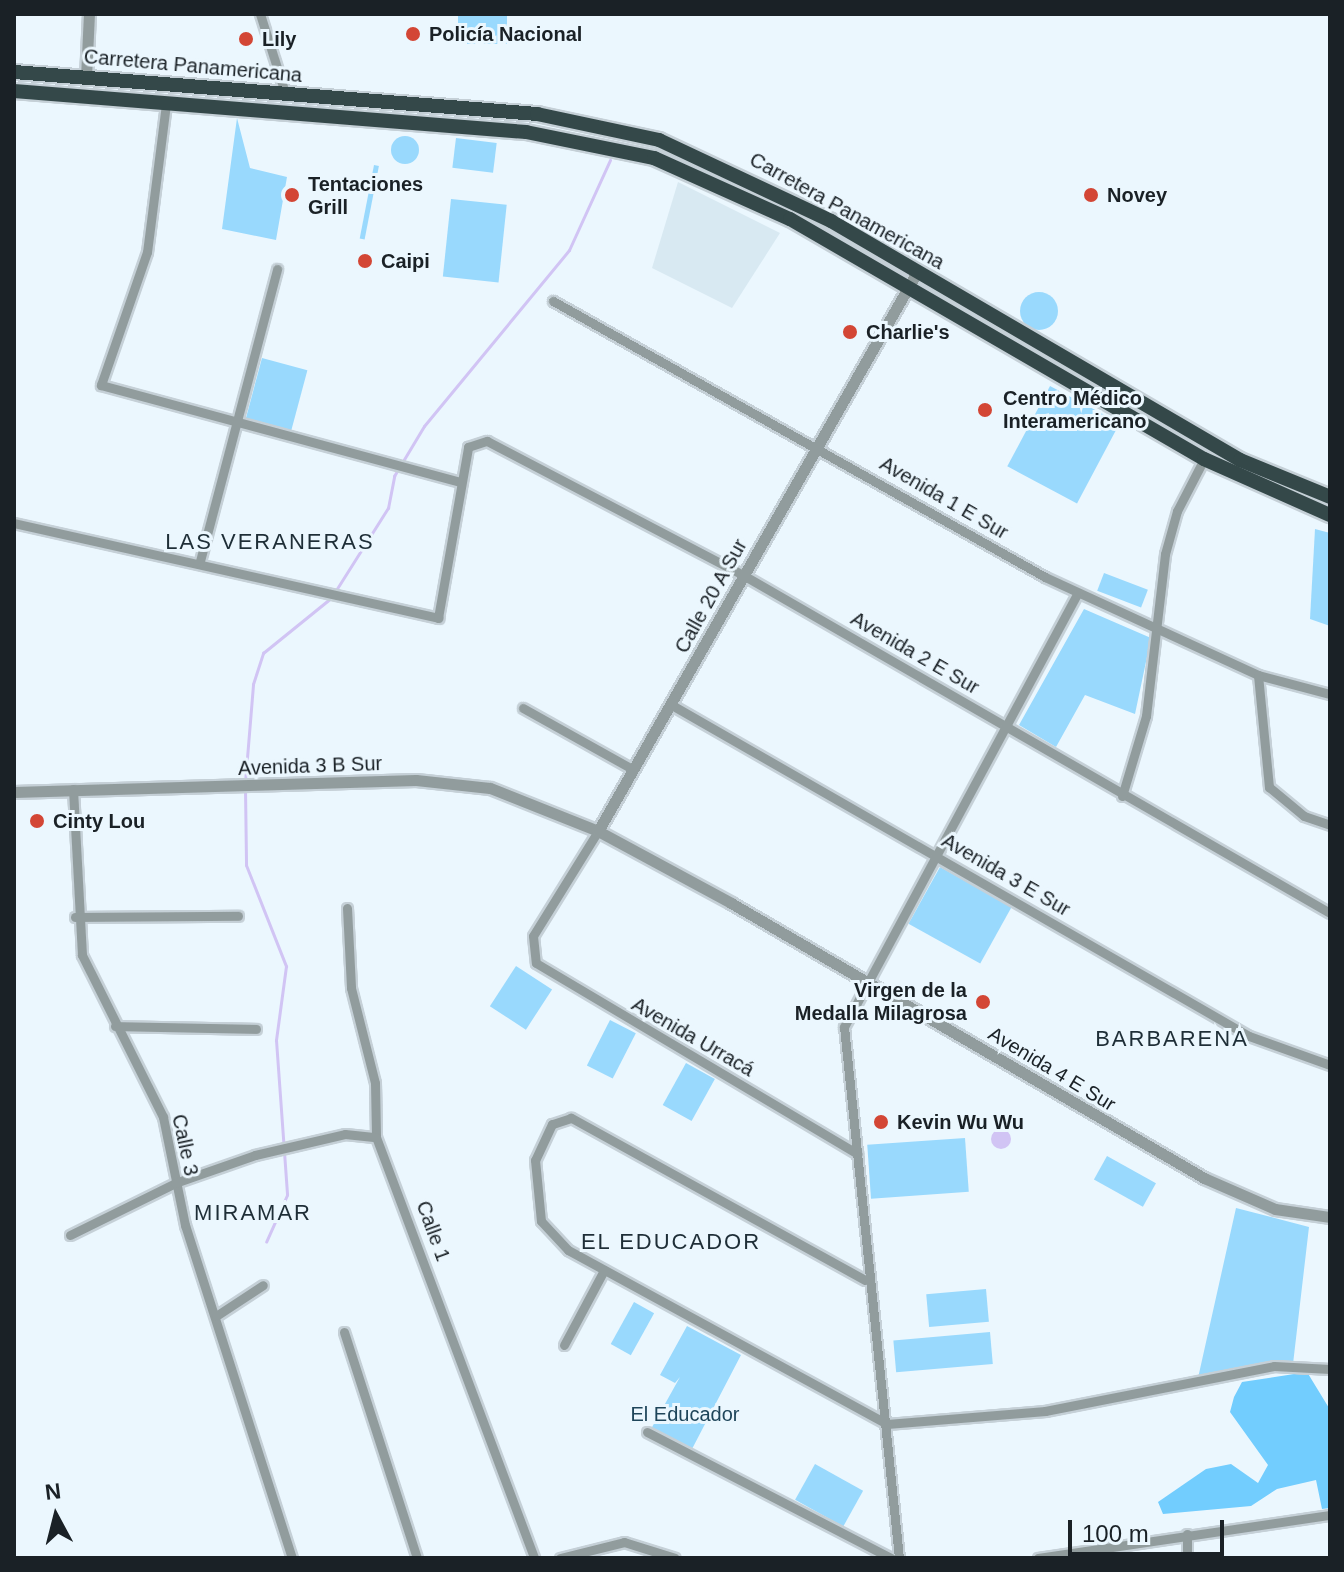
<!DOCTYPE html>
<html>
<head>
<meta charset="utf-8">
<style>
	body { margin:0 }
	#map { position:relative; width:1344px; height:1572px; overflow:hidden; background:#ebf7fe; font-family:Helvetica,sans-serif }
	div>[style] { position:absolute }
	.built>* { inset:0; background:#d8e9f2 }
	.green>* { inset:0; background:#99d9fd; transform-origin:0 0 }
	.round { border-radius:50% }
	.forest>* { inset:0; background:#72cdfe }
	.water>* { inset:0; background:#d1c4f4 }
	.stream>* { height:3px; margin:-1.5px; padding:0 1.5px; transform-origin:1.5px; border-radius:1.5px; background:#d1c4f4 }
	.roads { filter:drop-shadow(2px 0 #c5d0d7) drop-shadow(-2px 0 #c5d0d7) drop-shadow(0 2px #c5d0d7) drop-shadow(0 -2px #c5d0d7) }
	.minor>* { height:9px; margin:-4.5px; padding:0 4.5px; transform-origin:4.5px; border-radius:4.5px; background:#919c9d }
	.tertiary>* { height:11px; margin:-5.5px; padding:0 5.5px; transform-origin:5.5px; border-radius:5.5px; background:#919c9d }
	.trunk>* { height:14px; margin:-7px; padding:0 7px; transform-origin:7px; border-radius:7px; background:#344849 }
	.dots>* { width:22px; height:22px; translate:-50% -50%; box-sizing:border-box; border:4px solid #ebf7fe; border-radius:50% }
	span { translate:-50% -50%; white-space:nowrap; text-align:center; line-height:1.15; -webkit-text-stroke:6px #ebf7fe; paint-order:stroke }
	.poi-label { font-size:20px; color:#1a2126; font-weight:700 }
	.left { translate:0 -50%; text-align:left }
	.right { translate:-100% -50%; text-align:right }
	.street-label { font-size:20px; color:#1a2126 }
	.park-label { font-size:20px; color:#1e455a }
	.neighbourhood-label { font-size:22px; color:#1e2e37; letter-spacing:2px }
	.frame { position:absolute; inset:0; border:16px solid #1a2126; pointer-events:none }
	.north { position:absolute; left:16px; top:1476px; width:80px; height:80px; -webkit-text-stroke:6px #ebf7fe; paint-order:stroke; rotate:353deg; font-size:22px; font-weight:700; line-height:32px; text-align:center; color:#1a2126 }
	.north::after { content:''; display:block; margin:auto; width:28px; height:36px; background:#1a2126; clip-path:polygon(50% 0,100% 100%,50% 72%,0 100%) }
	.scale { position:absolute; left:1068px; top:1520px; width:156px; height:36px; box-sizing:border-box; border:4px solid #1a2126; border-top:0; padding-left:10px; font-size:24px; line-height:28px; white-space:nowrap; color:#1a2126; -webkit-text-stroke:6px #ebf7fe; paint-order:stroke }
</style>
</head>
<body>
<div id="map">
	<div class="built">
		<div style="clip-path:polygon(678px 182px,780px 233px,732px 308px,652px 268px)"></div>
	</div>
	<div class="green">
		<div style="left:458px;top:14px;width:49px;height:30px"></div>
		<div style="clip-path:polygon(237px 118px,250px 168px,287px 177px,276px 240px,222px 229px)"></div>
		<div class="round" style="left:391px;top:136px;width:28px;height:28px"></div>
		<div style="left:456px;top:138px;width:41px;height:30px;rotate:7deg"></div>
		<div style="left:374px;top:165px;width:5px;height:75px;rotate:11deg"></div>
		<div style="left:451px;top:199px;width:56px;height:78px;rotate:6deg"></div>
		<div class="round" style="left:1020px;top:292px;width:38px;height:38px"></div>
		<div style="left:262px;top:358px;width:47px;height:67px;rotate:15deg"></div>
		<div style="left:1050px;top:386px;width:79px;height:91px;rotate:28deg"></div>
		<div style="clip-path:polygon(1315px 529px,1330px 533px,1330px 626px,1310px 619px)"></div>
		<div style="left:1104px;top:573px;width:47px;height:19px;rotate:21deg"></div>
		<div style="clip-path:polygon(1084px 609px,1151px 638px,1135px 714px,1085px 695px,1056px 747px,1019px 725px)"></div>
		<div style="left:940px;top:867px;width:82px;height:65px;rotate:29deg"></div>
		<div style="left:516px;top:966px;width:43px;height:48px;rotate:33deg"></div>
		<div style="left:610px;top:1020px;width:29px;height:51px;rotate:27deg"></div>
		<div style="left:686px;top:1063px;width:33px;height:48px;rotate:29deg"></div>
		<div style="left:965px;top:1138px;width:54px;height:98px;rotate:86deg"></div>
		<div style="left:1107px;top:1156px;width:56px;height:27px;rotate:29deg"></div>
		<div style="clip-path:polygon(1236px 1208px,1309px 1227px,1293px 1364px,1268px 1362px,1198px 1378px)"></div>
		<div style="left:986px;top:1289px;width:33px;height:60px;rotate:85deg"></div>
		<div style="left:634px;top:1302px;width:23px;height:48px;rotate:29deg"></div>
		<div style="clip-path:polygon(687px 1326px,741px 1355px,692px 1449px,651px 1429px,680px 1377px,675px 1383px,660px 1375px)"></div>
		<div style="left:990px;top:1332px;width:32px;height:97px;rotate:85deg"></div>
		<div style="left:815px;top:1464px;width:55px;height:41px;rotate:29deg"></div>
	</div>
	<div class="forest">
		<div style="clip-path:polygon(1307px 1372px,1329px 1408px,1330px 1508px,1322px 1509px,1316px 1480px,1277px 1489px,1251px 1506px,1163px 1514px,1158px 1502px,1206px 1469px,1231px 1464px,1258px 1483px,1268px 1465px,1230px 1412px,1234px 1397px,1242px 1382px)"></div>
	</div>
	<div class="water">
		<div class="round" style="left:991px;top:1129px;width:20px;height:20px"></div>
	</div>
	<div class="stream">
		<div style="left:245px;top:782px;width:98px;rotate:-85.3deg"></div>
		<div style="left:253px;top:684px;width:33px;rotate:-72deg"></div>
		<div style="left:263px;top:653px;width:87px;rotate:-39deg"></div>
		<div style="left:331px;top:598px;width:107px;rotate:-57.7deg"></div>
		<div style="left:388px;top:508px;width:33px;rotate:-79deg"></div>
		<div style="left:394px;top:476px;width:58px;rotate:-59deg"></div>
		<div style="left:424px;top:426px;width:228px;rotate:-50.5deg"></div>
		<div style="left:569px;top:250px;width:99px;rotate:-65.5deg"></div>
		<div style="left:245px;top:789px;width:76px;rotate:89.2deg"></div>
		<div style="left:246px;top:865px;width:109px;rotate:68.4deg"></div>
		<div style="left:286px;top:966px;width:75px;rotate:97.7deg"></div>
		<div style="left:276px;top:1040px;width:155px;rotate:85.9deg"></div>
		<div style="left:287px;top:1195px;width:51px;rotate:114.1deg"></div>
	</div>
	<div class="roads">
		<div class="minor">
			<div style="left:260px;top:14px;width:83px;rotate:72.4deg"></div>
			<div style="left:166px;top:104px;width:149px;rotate:97.3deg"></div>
			<div style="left:147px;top:252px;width:141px;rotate:109.1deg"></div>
			<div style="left:101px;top:385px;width:372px;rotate:15.1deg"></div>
			<div style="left:553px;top:301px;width:564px;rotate:29.29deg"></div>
			<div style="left:1045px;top:577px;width:234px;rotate:24.7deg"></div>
			<div style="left:1258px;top:675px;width:74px;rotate:14.8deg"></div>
			<div style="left:14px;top:523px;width:435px;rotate:12.6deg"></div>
			<div style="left:438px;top:618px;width:174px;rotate:-80deg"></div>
			<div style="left:468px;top:447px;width:20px;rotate:-18deg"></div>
			<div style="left:487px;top:441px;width:289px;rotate:27.6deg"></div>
			<div style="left:743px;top:575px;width:677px;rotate:29.93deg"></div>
			<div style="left:200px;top:561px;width:302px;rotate:-75.2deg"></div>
			<div style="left:1258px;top:675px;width:113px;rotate:84.4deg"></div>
			<div style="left:1269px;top:787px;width:45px;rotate:39.6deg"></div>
			<div style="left:1304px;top:816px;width:28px;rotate:19deg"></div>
			<div style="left:670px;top:704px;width:667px;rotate:29.83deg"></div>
			<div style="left:1249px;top:1036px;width:86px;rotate:19.7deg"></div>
			<div style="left:523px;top:708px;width:125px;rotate:29.2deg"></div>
			<div style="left:73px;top:789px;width:166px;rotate:86.9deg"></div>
			<div style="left:82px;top:955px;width:181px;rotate:63.4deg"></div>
			<div style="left:163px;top:1117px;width:110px;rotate:78.5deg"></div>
			<div style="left:185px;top:1225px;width:350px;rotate:72.2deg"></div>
			<div style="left:1122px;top:796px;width:84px;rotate:-73.3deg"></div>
			<div style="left:1146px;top:716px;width:163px;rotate:-83.3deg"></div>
			<div style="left:1165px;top:554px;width:45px;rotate:-74.4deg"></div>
			<div style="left:1177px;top:511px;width:59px;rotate:-62.6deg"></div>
			<div style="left:598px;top:831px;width:123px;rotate:121.8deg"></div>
			<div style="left:533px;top:936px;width:27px;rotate:84deg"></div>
			<div style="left:536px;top:963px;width:374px;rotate:30.7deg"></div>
			<div style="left:347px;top:908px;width:80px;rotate:87.1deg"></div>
			<div style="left:351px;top:988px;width:98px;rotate:75.8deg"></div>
			<div style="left:375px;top:1083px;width:54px;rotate:88.9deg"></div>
			<div style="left:376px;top:1137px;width:450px;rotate:69.4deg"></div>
			<div style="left:75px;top:917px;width:163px;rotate:-0.4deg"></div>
			<div style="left:115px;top:1026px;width:141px;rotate:1.2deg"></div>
			<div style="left:70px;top:1235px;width:117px;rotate:-26.3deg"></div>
			<div style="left:175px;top:1183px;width:85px;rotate:-19.3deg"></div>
			<div style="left:255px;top:1155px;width:92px;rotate:-13.1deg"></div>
			<div style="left:345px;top:1134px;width:31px;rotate:6deg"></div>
			<div style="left:865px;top:1280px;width:336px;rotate:-151.1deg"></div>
			<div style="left:571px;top:1118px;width:20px;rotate:162deg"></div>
			<div style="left:552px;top:1124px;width:40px;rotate:115deg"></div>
			<div style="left:535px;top:1160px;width:61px;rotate:84.4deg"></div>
			<div style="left:541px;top:1221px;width:40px;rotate:47deg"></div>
			<div style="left:568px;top:1250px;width:363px;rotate:28.6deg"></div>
			<div style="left:887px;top:1424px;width:159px;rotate:-4.7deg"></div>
			<div style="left:1045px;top:1411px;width:233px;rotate:-11.1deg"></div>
			<div style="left:1274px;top:1366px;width:56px;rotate:3.1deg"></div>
			<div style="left:216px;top:1316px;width:56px;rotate:-33.4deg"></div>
			<div style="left:344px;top:1332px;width:237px;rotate:72.1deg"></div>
			<div style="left:564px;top:1345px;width:85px;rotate:-61.9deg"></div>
			<div style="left:647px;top:1432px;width:275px;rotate:27.3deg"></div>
			<div style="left:560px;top:1558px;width:66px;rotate:-14deg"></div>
			<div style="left:624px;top:1542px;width:53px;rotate:17.4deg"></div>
			<div style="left:899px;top:1558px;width:534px;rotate:-95.91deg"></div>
			<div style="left:844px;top:1027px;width:493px;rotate:-61.7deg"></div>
			<div style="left:1038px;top:1558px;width:295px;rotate:-8.4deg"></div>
			<div style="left:1187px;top:1558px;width:24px;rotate:-90deg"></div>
		</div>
		<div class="tertiary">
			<div style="left:86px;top:77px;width:63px;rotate:-87.3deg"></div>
			<div style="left:14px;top:792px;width:402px;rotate:-1.7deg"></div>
			<div style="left:416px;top:780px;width:74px;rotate:6.2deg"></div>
			<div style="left:490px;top:788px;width:116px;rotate:21.7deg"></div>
			<div style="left:598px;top:831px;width:151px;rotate:28.4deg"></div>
			<div style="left:731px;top:903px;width:547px;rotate:30.17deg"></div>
			<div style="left:1204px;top:1178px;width:77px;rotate:23.6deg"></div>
			<div style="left:1275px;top:1209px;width:56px;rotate:8.3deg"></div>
			<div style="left:598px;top:831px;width:644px;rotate:-60.29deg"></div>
		</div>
		<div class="trunk">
			<div style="left:14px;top:72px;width:525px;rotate:4.59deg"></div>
			<div style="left:537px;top:114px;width:125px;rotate:12deg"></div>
			<div style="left:659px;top:140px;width:190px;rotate:25.2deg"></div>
			<div style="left:831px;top:221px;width:474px;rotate:30.3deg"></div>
			<div style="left:1240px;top:460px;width:97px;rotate:22.3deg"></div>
			<div style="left:14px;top:91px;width:514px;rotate:4.58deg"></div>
			<div style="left:526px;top:132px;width:131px;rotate:11.5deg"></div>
			<div style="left:654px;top:158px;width:149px;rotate:24.2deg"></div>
			<div style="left:790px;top:219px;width:479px;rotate:30.1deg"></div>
			<div style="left:1204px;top:459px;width:138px;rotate:24deg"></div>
		</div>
	</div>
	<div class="dots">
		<div style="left:413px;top:34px;background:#d34635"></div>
		<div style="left:246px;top:39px;background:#d34635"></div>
		<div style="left:292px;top:195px;background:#d34635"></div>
		<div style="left:1091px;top:195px;background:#d34635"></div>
		<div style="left:365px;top:261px;background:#d34635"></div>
		<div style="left:850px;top:332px;background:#d34635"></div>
		<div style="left:985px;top:410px;background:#d34635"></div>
		<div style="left:37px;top:821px;background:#d34635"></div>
		<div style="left:983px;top:1002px;background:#d34635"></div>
		<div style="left:881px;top:1122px;background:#d34635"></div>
	</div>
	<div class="poi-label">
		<span class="left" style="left:429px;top:34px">Policía Nacional</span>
		<span class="left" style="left:262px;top:39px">Lily</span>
		<span class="left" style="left:308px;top:196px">Tentaciones<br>Grill</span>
		<span class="left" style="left:1107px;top:195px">Novey</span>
		<span class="left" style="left:381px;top:261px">Caipi</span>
		<span class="left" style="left:866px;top:332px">Charlie's</span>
		<span class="left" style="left:1003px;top:410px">Centro Médico<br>Interamericano</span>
		<span class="left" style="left:53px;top:821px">Cinty Lou</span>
		<span class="right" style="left:967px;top:1002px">Virgen de la<br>Medalla Milagrosa</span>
		<span class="left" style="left:897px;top:1122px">Kevin Wu Wu</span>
	</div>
	<div class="street-label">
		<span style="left:193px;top:66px;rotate:5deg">Carretera Panamericana</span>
		<span style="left:847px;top:211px;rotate:29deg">Carretera Panamericana</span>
		<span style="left:944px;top:498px;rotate:30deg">Avenida 1 E Sur</span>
		<span style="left:711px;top:596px;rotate:-61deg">Calle 20 A Sur</span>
		<span style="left:915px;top:653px;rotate:30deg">Avenida 2 E Sur</span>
		<span style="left:310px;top:766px;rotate:-2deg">Avenida 3 B Sur</span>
		<span style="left:1006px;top:875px;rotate:30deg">Avenida 3 E Sur</span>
		<span style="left:693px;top:1037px;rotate:30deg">Avenida Urracá</span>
		<span style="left:1052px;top:1069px;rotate:31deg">Avenida 4 E Sur</span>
		<span style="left:185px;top:1145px;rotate:78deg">Calle 3</span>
		<span style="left:433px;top:1231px;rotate:70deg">Calle 1</span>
	</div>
	<div class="park-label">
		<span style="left:685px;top:1414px">El Educador</span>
	</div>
	<div class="neighbourhood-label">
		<span style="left:270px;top:542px">LAS VERANERAS</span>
		<span style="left:1172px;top:1039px">BARBARENA</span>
		<span style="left:253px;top:1213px">MIRAMAR</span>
		<span style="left:671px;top:1242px">EL EDUCADOR</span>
	</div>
	<div class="frame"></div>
	<div class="north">N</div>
	<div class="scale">100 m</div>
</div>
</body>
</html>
